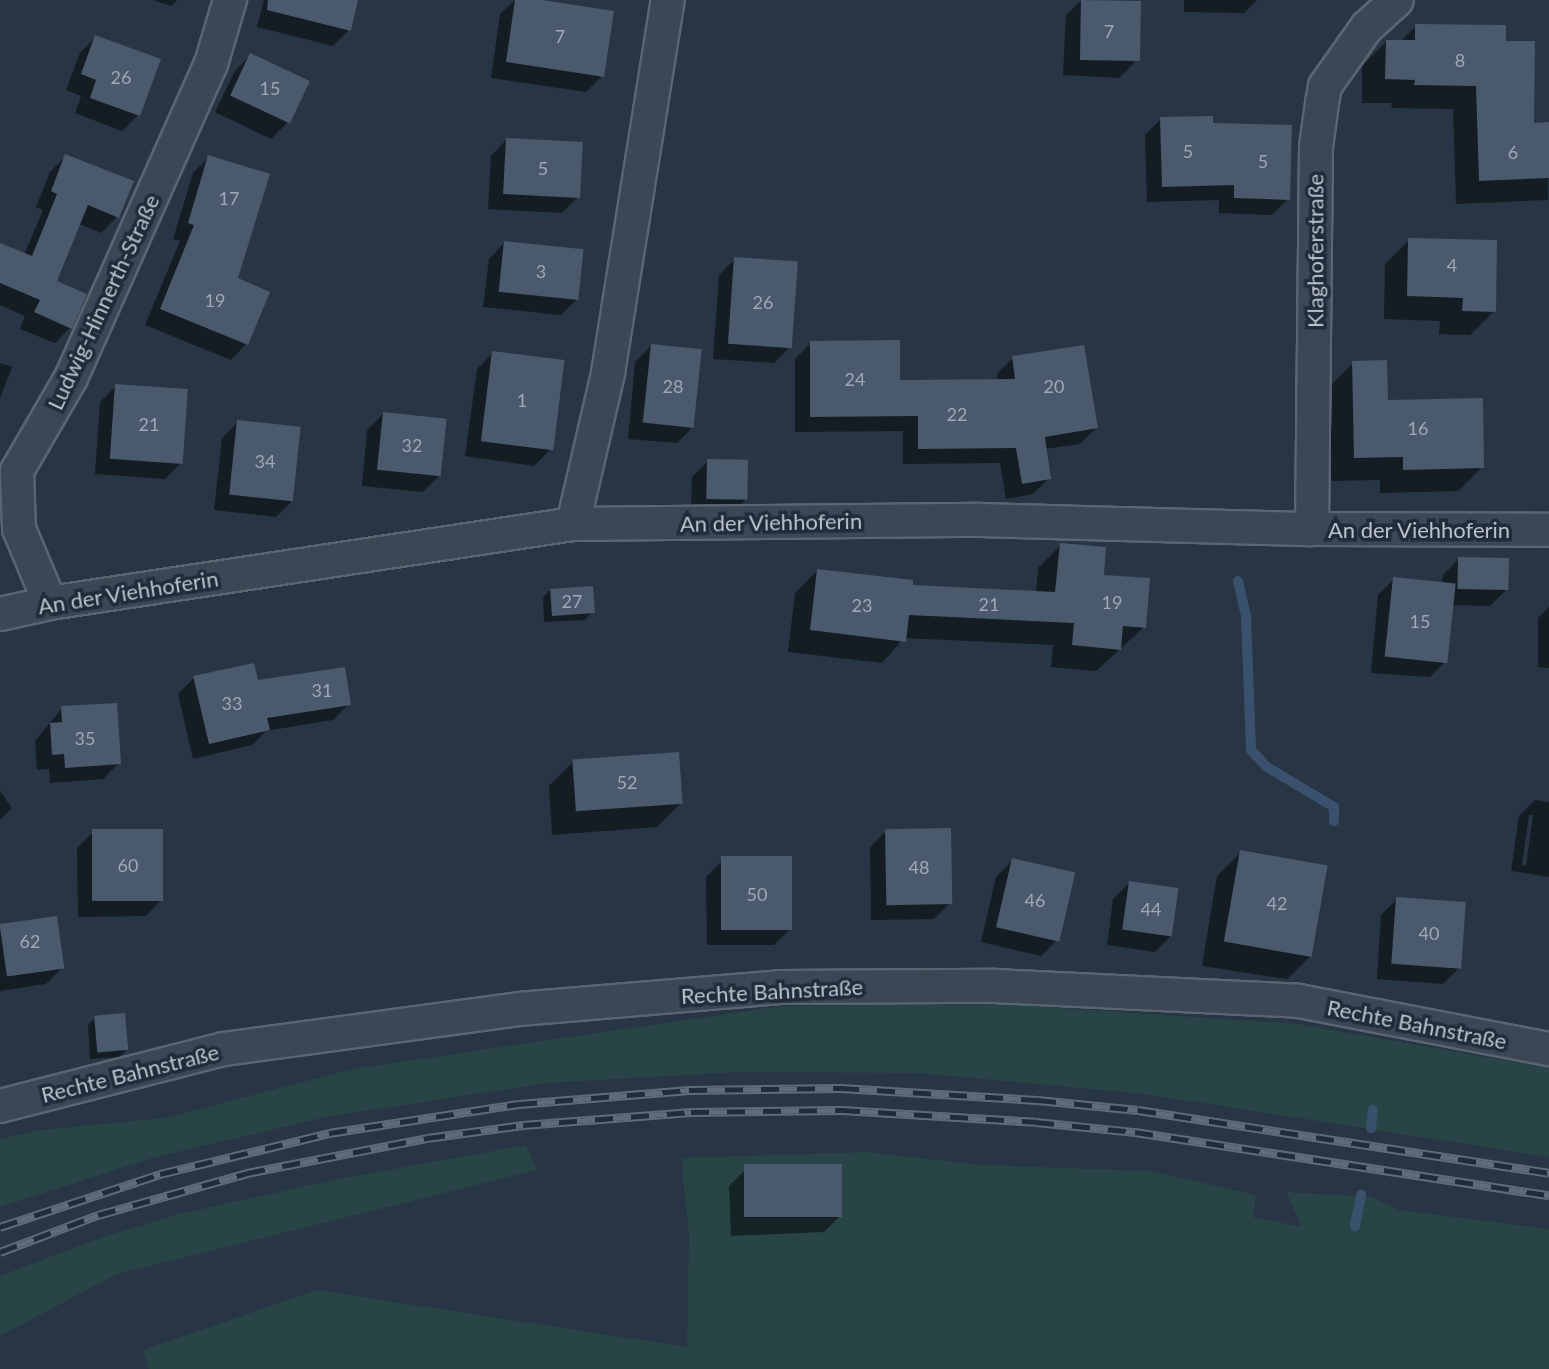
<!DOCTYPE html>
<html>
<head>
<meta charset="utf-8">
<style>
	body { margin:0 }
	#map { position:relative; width:1549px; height:1369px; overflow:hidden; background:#273545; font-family:Lato,sans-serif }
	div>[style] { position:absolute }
	.green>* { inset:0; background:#294446 }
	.shadow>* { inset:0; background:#0007 }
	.stream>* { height:10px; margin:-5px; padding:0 5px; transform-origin:5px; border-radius:5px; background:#3a516d }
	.building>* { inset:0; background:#4b596c; transform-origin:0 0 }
	.roads { filter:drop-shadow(2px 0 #5a6572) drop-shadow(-2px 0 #5a6572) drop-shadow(0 2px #5a6572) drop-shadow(0 -2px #5a6572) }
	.minor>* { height:32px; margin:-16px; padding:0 16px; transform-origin:16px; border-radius:16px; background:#3b4755 }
	.rail>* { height:9px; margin-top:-4.5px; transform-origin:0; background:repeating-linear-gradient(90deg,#202c3a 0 18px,#5d6b7c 0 36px); box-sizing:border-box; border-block:2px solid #5d6b7c }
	span { translate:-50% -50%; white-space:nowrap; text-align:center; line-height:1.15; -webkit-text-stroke:7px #202c3a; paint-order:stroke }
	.number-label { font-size:18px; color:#9ea8b6 }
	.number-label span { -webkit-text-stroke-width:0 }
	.street-label { font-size:22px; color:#b9c2ce }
</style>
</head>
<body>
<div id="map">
	<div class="green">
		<div style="clip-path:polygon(1002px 1004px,1298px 1024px,1549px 1068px,1549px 1157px,1144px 1094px,919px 1073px,739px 1072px,547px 1083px,326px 1117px,156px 1157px,0 1207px,0 1139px,41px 1130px,165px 1118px,352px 1069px,781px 1006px)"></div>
		<div style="clip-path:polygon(526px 1145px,537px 1170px,117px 1274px,0 1336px,0 1276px,100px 1238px,179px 1214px,338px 1179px)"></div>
		<div style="clip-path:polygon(867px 1152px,981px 1165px,1151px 1171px,1256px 1195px,1253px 1217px,1302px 1227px,1286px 1192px,1371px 1197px,1399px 1210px,1549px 1229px,1549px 1369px,149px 1369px,143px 1350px,317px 1290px,687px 1347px,689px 1234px,681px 1158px)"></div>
	</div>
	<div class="shadow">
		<div style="clip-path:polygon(153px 0,177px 0,171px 6px)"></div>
		<div style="clip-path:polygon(264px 0,356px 0,349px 30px,333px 46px,257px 27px)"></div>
		<div style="clip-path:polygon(515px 0,528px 0,602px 76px,586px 92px,491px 78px,500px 14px)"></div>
		<div style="clip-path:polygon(1082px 0,1139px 3px,1135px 62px,1119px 78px,1063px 75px,1066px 15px)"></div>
		<div style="clip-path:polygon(1184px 0,1257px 0,1244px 13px,1184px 12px)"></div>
		<div style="clip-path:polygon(1416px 26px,1504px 43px,1532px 125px,1549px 124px,1548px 200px,1456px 204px,1453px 109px,1391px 108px,1392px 103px,1362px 103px,1362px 66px,1386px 42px,1400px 42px)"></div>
		<div style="clip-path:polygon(96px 37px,138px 115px,122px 131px,75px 113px,81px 96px,66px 90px,80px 53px)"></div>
		<div style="clip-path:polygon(251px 55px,287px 123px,271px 139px,215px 112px,235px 71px)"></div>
		<div style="clip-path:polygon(1161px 119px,1211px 125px,1288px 199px,1272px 215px,1219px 213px,1219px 200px,1147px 202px,1145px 135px)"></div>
		<div style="clip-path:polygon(506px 140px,578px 197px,562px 213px,488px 209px,491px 156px)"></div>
		<div style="clip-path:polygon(66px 156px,117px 217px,101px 233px,79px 224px,54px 282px,71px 327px,55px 343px,20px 329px,25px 316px,0 305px,0 245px,24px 255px,43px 210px,36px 207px,50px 172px)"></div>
		<div style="clip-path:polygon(209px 157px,246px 344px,231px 360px,145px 325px,180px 241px,173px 239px,193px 173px)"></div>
		<div style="clip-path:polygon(1409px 240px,1494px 311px,1470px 335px,1439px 334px,1440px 321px,1384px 319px,1385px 264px)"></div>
		<div style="clip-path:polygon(504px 243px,577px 299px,561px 315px,483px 307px,489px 259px)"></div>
		<div style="clip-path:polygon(735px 259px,790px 347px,774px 363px,713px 359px,719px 275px)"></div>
		<div style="clip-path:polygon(811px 343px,898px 382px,998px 381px,997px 374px,1013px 358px,1096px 428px,1080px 444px,1045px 449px,1049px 478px,1033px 494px,1006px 499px,1000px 463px,903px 464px,903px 431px,795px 432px,795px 359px)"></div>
		<div style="clip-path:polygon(651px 346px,693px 427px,677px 443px,628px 439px,635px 362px)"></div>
		<div style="clip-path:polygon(493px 353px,550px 450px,534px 466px,465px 456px,477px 369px)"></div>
		<div style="clip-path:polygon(0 363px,12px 367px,0 398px)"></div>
		<div style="clip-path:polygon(1353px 363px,1386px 402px,1482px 467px,1458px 491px,1380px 493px,1380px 480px,1331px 481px,1329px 387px)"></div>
		<div style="clip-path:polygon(116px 386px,181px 463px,165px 479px,95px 474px,100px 402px)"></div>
		<div style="clip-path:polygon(383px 414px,439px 476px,423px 492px,362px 486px,367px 430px)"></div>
		<div style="clip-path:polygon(238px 422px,292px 501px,276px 517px,214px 510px,222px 438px)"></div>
		<div style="clip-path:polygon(708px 461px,745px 500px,729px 516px,691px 514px,692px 477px)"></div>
		<div style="clip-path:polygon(1061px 545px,1102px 576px,1144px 627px,1096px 671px,1051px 667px,1053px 645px,904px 638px,882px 663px,788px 652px,795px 593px,817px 571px,910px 587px,1036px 593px,1038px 568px)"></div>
		<div style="clip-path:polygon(1459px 559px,1506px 590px,1490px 606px,1452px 605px,1446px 661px,1430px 677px,1371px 673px,1378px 595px,1394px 579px,1442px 584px,1443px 575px)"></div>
		<div style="clip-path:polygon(550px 590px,592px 612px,585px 620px,544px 622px,543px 598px)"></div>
		<div style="clip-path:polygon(1549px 607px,1549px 668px,1538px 667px,1538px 618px)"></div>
		<div style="clip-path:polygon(194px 678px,257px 682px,349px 704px,333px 720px,266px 731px,252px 745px,193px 759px,178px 694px)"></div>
		<div style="clip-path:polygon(62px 708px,119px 763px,103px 779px,50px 783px,49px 769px,37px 770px,35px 741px)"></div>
		<div style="clip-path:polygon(573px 762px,681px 803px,657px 827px,552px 835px,549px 786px)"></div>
		<div style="clip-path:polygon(0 791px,12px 808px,0 820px)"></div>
		<div style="clip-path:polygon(evenodd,1535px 800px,1549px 802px,1549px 877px,1511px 871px,1519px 816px,1535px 800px,1529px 815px,1533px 815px,1526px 866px,1522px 865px,1529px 815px)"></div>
		<div style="clip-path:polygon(886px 831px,950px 903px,934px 919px,871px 920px,870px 847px)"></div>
		<div style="clip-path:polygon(93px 832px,161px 900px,146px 916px,78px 917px,77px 848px)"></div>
		<div style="clip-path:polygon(1241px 852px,1311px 956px,1287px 979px,1202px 966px,1217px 876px)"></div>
		<div style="clip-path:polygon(722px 861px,790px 929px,774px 945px,707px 945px,706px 877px)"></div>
		<div style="clip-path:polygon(1012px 861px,1057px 940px,1041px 956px,981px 942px,996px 877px)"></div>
		<div style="clip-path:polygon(1129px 883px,1171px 936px,1155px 952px,1107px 945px,1113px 899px)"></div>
		<div style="clip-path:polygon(1397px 899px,1459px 968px,1443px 984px,1377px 979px,1381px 915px)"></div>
		<div style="clip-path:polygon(55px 919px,62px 968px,46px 984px,0 991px,0 926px)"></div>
		<div style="clip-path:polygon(95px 1018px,126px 1050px,119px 1057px,90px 1059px,88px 1025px)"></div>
		<div style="clip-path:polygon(745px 1170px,840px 1216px,824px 1232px,731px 1236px,729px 1186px)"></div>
	</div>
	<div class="stream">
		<div style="left:1238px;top:581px;width:37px;rotate:77deg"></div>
		<div style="left:1246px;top:617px;width:133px;rotate:87.8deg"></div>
		<div style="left:1251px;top:750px;width:23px;rotate:47deg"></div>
		<div style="left:1267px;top:767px;width:78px;rotate:30.8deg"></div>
		<div style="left:1334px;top:807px;width:14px;rotate:90deg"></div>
		<div style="left:1371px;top:1128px;width:18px;rotate:-84deg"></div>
		<div style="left:1355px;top:1226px;width:32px;rotate:-79deg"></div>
	</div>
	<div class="building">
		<div style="clip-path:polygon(268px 0,358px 0,351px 31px,267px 10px)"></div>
		<div style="clip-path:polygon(515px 0,542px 0,614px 11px,604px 77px,506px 62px)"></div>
		<div style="left:1081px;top:0;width:60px;height:60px;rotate:1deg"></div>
		<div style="clip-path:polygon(1415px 24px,1506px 25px,1506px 41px,1535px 41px,1534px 123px,1549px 122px,1549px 178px,1479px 181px,1476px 86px,1414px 85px,1415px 80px,1385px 79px,1386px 40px,1415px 40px)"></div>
		<div style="clip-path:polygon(95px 35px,161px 59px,140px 116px,90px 98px,96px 80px,81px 74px)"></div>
		<div style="left:250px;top:53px;width:66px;height:47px;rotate:25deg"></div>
		<div style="clip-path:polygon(1213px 116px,1213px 123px,1292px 125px,1290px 200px,1234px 198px,1234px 185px,1162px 187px,1160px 117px)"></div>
		<div style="left:506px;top:138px;width:77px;height:56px;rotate:3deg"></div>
		<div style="clip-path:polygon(65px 154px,134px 181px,119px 218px,88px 205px,57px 281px,87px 294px,72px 329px,34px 312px,40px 300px,0 283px,0 243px,32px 256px,57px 194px,51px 191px)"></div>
		<div style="clip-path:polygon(208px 155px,270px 174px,238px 278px,270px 292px,248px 345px,160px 309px,194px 225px,188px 223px)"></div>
		<div style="clip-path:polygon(1408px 238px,1497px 240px,1496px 312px,1462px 311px,1463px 298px,1407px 296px)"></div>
		<div style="left:504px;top:241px;width:80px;height:51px;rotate:6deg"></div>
		<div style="left:734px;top:257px;width:64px;height:87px;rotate:4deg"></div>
		<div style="clip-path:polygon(900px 340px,900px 380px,1015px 379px,1012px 356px,1084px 345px,1098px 428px,1045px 437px,1051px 479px,1022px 484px,1016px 448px,918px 449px,918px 416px,810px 417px,810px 341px)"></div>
		<div style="left:651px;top:344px;width:51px;height:79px;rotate:6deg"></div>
		<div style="left:492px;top:351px;width:73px;height:91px;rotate:7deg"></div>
		<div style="clip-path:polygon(1387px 360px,1388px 400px,1483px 398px,1484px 468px,1403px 470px,1403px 457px,1354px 458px,1352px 361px)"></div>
		<div style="left:115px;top:384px;width:73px;height:75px;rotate:4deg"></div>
		<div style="left:383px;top:412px;width:64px;height:58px;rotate:6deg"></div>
		<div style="left:237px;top:420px;width:64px;height:75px;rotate:6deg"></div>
		<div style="left:707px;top:459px;width:41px;height:40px;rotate:1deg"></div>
		<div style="clip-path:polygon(1060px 543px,1106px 547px,1104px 575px,1150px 578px,1146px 628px,1123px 626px,1121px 650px,1072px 645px,1074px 623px,909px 615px,906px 642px,810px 630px,817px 569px,913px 580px,913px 585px,1055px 592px)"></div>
		<div style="left:1458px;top:557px;width:51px;height:32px;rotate:1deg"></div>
		<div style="left:1393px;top:577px;width:63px;height:80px;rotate:6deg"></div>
		<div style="left:593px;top:586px;width:27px;height:43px;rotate:86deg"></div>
		<div style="clip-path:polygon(254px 663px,258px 680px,345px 667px,351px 705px,267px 718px,270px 730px,209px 744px,193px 676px)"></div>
		<div style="clip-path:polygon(117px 703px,121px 764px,65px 768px,64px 754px,52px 755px,50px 723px,62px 722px,61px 706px)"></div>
		<div style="left:679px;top:752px;width:52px;height:107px;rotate:86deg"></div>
		<div style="left:951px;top:828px;width:76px;height:66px;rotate:89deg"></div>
		<div style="left:163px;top:829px;width:72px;height:71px;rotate:90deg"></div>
		<div style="left:1240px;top:850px;width:89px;height:93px;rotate:10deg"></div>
		<div style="left:792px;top:856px;width:74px;height:71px;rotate:90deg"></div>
		<div style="left:1012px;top:858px;width:65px;height:71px;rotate:13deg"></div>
		<div style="left:1129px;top:881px;width:50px;height:49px;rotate:8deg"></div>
		<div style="left:1396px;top:897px;width:70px;height:67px;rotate:4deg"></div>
		<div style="left:57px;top:916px;width:53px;height:58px;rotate:82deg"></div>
		<div style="left:125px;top:1013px;width:37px;height:31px;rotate:85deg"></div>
		<div style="left:842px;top:1164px;width:53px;height:98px;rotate:90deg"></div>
	</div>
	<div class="roads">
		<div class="minor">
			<div style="left:573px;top:524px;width:155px;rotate:-76.9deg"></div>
			<div style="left:608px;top:373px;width:378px;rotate:-80.9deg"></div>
			<div style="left:1312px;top:529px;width:382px;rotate:-89.4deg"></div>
			<div style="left:1316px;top:147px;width:44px;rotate:-82.2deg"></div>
			<div style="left:1322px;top:103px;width:17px;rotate:-80deg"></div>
			<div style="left:1325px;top:86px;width:72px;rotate:-54.6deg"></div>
			<div style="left:1367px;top:27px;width:40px;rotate:-42deg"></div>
			<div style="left:50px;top:603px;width:80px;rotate:-112.7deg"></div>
			<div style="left:19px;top:529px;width:58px;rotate:-92deg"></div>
			<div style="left:17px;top:471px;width:108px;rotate:-59.9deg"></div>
			<div style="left:71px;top:378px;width:344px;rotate:-66deg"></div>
			<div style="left:211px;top:64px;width:67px;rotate:-73.5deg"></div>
			<div style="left:0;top:614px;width:51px;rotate:-12.4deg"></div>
			<div style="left:50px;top:603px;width:529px;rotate:-8.59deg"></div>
			<div style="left:573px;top:524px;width:407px;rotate:-0.6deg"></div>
			<div style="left:980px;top:520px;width:332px;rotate:1.6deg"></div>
			<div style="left:1312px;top:529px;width:237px;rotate:0.2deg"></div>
			<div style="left:0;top:1106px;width:231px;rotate:-14.3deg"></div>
			<div style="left:224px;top:1049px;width:298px;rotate:-7.7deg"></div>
			<div style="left:519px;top:1009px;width:262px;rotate:-4.8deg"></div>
			<div style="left:780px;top:987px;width:215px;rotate:-0.3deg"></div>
			<div style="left:995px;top:986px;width:304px;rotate:2.8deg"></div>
			<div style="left:1299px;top:1001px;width:255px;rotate:10.9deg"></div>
		</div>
	</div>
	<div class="rail">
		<div style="left:0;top:1227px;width:169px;rotate:-18.3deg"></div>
		<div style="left:160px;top:1174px;width:174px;rotate:-13.6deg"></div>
		<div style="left:329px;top:1133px;width:192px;rotate:-8.7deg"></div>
		<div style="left:519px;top:1104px;width:171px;rotate:-4.7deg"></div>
		<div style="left:689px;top:1090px;width:152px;rotate:-0.8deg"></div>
		<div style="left:841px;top:1088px;width:197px;rotate:3.5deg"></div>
		<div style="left:1038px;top:1100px;width:100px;rotate:5.7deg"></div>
		<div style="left:1138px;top:1110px;width:416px;rotate:8.7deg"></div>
		<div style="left:0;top:1252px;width:105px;rotate:-20.7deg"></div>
		<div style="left:98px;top:1215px;width:155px;rotate:-15.7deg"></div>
		<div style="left:247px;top:1173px;width:183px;rotate:-11deg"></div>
		<div style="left:427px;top:1138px;width:97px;rotate:-7.7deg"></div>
		<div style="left:523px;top:1125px;width:169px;rotate:-4.4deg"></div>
		<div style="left:691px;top:1112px;width:151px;rotate:-0.8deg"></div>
		<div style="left:842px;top:1110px;width:194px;rotate:3.5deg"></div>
		<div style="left:1036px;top:1122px;width:100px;rotate:5.8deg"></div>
		<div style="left:1135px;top:1132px;width:419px;rotate:8.7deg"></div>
	</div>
	<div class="number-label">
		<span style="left:1109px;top:31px">7</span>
		<span style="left:560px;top:36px">7</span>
		<span style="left:1460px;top:60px">8</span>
		<span style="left:121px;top:77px">26</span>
		<span style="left:270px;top:88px">15</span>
		<span style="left:1188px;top:151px">5</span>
		<span style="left:1513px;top:152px">6</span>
		<span style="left:1263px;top:161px">5</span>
		<span style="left:543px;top:168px">5</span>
		<span style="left:229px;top:198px">17</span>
		<span style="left:1452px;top:265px">4</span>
		<span style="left:541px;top:271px">3</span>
		<span style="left:215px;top:300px">19</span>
		<span style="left:763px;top:302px">26</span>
		<span style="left:855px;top:379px">24</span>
		<span style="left:673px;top:386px">28</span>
		<span style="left:1054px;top:386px">20</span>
		<span style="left:522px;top:400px">1</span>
		<span style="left:957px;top:414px">22</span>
		<span style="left:149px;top:424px">21</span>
		<span style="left:1418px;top:428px">16</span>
		<span style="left:412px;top:445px">32</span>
		<span style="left:265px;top:461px">34</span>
		<span style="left:572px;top:601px">27</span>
		<span style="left:1112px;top:602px">19</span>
		<span style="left:989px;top:604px">21</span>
		<span style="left:862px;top:605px">23</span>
		<span style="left:1420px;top:621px">15</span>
		<span style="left:322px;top:690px">31</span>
		<span style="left:232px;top:703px">33</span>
		<span style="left:85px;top:738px">35</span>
		<span style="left:627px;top:782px">52</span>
		<span style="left:128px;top:865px">60</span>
		<span style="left:919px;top:867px">48</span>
		<span style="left:757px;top:894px">50</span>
		<span style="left:1035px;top:900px">46</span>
		<span style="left:1277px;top:903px">42</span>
		<span style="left:1151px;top:909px">44</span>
		<span style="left:1429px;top:933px">40</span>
		<span style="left:30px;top:941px">62</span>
	</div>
	<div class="street-label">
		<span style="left:1315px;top:251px;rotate:-90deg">Klaghoferstraße</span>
		<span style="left:103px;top:302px;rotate:-65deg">Ludwig-Hinnerth-Straße</span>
		<span style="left:771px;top:522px;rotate:-1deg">An der Viehhoferin</span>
		<span style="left:1419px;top:530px">An der Viehhoferin</span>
		<span style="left:128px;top:592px;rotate:-9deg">An der Viehhoferin</span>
		<span style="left:772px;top:991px;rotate:-3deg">Rechte Bahnstraße</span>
		<span style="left:1417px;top:1024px;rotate:11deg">Rechte Bahnstraße</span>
		<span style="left:130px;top:1073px;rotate:-14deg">Rechte Bahnstraße</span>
	</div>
</div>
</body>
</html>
